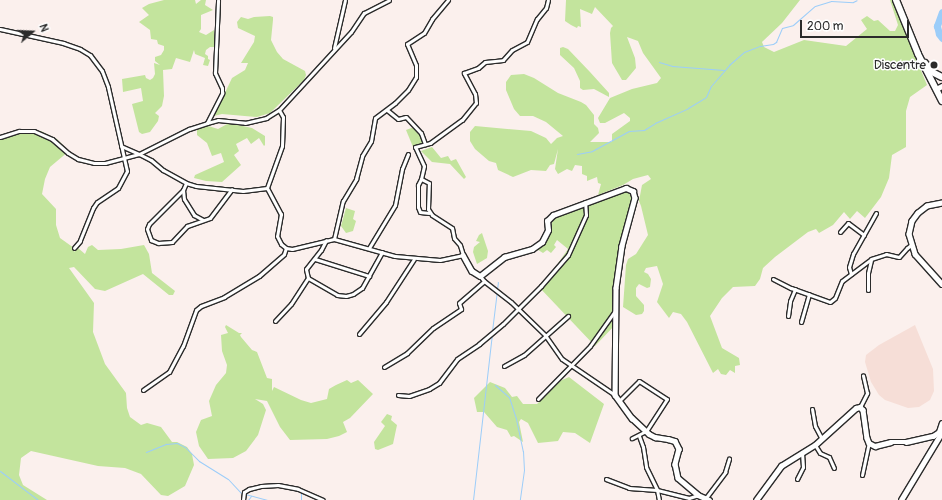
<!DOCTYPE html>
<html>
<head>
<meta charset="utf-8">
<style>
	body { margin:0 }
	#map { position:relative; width:942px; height:500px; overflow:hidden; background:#fbf0ed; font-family:Pangolin,sans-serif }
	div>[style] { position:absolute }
	.built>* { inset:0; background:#f6ded7 }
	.green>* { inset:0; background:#c3e49d }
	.stream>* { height:1px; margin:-0.5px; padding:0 0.5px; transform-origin:0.5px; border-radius:0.5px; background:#9ccdf9 }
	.river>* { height:7px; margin:-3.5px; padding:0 3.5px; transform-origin:3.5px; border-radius:3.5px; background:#9ccdf9 }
	.roads { filter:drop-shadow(1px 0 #2b2b2b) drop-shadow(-1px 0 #2b2b2b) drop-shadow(0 1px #2b2b2b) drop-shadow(0 -1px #2b2b2b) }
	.street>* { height:3px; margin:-1.5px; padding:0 1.5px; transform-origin:1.5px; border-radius:1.5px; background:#fff }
	.secondary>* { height:4.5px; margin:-2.25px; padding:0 2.25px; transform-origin:2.25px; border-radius:2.25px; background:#fff }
	.primary>* { height:5px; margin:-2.5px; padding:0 2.5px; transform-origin:2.5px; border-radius:2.5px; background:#fff }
	.highway>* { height:6px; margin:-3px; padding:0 3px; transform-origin:3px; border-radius:3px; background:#fff }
	.dots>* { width:11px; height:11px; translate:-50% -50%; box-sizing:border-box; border:2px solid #fff; border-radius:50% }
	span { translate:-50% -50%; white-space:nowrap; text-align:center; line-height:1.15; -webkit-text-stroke:3px #fff; paint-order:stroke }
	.poi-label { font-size:13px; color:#2b2b2b }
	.right { translate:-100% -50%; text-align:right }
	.north { position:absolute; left:12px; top:12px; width:40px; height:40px; -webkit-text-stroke:3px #fff; paint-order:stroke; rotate:71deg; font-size:11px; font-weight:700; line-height:16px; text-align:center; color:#2b2b2b }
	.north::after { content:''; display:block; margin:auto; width:14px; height:18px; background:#2b2b2b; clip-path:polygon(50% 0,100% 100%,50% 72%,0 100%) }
	.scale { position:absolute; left:800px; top:20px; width:109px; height:18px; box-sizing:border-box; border:2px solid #2b2b2b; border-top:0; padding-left:5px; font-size:12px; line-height:14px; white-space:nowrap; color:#2b2b2b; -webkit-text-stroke:3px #fff; paint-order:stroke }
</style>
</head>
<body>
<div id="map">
	<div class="built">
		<div style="clip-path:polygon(915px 325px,933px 369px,934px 391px,930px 400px,919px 407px,908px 408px,885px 400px,879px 395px,871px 382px,865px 362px,866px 355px,879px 345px)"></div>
	</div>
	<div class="green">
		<div style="clip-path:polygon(164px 0,195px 0,196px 4px,201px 0,206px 0,205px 5px,213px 10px,201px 15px,201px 29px,199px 32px,206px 35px,214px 30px,215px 47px,210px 47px,206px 50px,205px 54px,208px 56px,208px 59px,210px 60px,208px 66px,203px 65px,205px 58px,195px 54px,194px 50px,190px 62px,176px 58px,172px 69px,163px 70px,164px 96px,162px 106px,155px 113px,159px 116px,158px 121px,150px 132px,142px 134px,139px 132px,132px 104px,143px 101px,141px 88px,123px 92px,122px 79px,145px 75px,146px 78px,150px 80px,153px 78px,155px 74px,154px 63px,160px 65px,155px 61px,155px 57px,161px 55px,164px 50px,164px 46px,158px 44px,157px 40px,151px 39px,150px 30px,139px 22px,149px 15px,142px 8px,149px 4px)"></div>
		<div style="clip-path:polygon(566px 0,800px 0,782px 23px,762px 42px,764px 47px,774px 52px,804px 40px,846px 46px,867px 29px,861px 20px,867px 16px,874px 21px,878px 20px,890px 31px,895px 31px,898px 25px,890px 0,892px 0,927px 85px,910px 97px,906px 111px,906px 147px,892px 155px,889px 178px,881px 197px,865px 218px,857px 211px,850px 219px,844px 212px,833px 225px,819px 233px,816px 229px,808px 232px,775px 257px,763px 268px,760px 279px,755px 286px,733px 287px,722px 298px,710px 316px,722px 348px,739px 358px,740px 365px,735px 366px,735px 373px,730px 370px,726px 375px,721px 374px,718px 369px,713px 373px,687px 322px,681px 314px,673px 312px,669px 318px,657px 302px,663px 284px,657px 266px,646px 268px,644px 272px,648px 274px,651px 279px,650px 287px,647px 288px,639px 284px,636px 288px,636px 296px,644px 305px,644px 311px,642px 314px,636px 315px,623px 307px,626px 265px,628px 259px,636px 254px,648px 235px,641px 206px,639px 201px,642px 185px,651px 179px,648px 175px,633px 179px,623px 185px,598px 195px,601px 184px,598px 183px,597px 177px,587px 181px,587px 176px,582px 174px,582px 166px,575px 165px,572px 171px,567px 169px,558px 174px,555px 169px,558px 149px,554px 164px,550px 165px,546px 171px,531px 170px,513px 177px,498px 170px,496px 163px,489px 161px,475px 149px,470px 141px,470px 132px,475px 126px,531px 131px,546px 138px,551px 144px,557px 138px,563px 136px,546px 122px,533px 116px,520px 116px,514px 109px,506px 90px,506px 82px,511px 75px,524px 74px,534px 78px,558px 93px,581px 102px,586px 105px,594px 115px,594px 124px,598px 128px,599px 133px,590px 142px,612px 142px,612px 134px,630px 121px,630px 118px,624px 113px,605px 123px,600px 123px,598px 118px,610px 98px,632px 89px,657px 83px,661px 78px,643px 53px,638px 41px,627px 37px,635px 58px,636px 68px,626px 80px,622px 80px,612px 63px,610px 33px,611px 28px,613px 26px,595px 7px,592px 14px,580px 9px,581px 27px,578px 26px,577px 28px,571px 25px,565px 21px)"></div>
		<div style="clip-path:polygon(270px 16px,273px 17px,273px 20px,271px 40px,277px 52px,283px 59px,305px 71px,306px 75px,304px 80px,270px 113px,257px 117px,222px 114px,214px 116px,232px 78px,245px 70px,248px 63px,241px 63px,254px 42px,255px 36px,238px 28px,237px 22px,241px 17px,248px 19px,254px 17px)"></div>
		<div style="clip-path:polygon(563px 47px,568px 49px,590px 72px,609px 93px,609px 97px,594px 89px,583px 90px,580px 88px,580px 81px,574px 68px,560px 55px,560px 48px)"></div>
		<div style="clip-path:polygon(229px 123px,252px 128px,265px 136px,265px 145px,264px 146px,259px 138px,251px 144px,247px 138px,236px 144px,239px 151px,234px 155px,241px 165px,222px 182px,206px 181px,194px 178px,195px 175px,224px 162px,221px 153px,212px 156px,207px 143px,197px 135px,197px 128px,205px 125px,218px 129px)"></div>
		<div style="clip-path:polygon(414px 127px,418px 130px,424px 144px,413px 147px,406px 130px)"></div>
		<div style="clip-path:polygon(41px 131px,57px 139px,69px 151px,50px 167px,45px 179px,42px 194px,56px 209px,56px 225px,60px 238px,74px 248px,74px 252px,78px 248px,85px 254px,88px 247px,92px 245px,98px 250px,121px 249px,144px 245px,149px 254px,152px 273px,175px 291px,173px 295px,169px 295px,143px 274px,105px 291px,95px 289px,74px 267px,69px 268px,94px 303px,93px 332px,105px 364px,126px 393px,127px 408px,130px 417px,141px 425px,147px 423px,161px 427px,172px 442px,177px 442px,187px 447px,192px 454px,194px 465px,185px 486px,168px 496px,161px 495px,141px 474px,125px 468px,98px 466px,31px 451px,21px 458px,19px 475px,23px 485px,47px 500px,0 500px,0 139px,19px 132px)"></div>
		<div style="clip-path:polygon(432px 147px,441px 158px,448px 156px,451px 161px,456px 159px,466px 177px,464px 179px,450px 164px,432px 162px,421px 151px)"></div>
		<div style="clip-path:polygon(625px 189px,631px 191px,633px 196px,619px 256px,615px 325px,595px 346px,539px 287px,550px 275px,568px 249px,557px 240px,554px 245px,556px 247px,551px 253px,547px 250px,543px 253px,535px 248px,548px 238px,554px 216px)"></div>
		<div style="clip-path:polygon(346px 208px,355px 211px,353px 219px,356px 221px,353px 231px,346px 233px,341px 226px)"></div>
		<div style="clip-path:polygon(482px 233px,488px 251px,487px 258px,477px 264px,473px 252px,474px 247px,480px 242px,476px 241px,479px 235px)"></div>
		<div style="clip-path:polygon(226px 325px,239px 333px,242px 333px,240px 335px,241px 337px,252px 350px,257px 352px,267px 378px,272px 379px,272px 391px,274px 387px,301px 400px,311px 403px,327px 399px,329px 389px,336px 385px,347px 380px,351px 383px,358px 380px,373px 394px,350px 418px,343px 422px,347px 432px,339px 436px,327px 439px,290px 440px,280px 427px,267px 401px,255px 399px,263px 404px,266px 410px,258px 435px,246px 451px,233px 458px,208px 459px,199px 446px,196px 432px,201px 420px,212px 416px,209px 401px,216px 385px,226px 373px,227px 365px,222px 351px,221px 335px,228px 333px,225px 327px)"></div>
		<div style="clip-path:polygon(569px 377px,604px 404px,590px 443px,575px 433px,563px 432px,558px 441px,538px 443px,528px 423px,521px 419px,519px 422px,523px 442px,514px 436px,511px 437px,507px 430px,497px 427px,484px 412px,477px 412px,474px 398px,490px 382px,505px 388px,512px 397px,517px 396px,523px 404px,537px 404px,560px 381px)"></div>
		<div style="clip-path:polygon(387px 414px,392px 416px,391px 420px,397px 425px,393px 444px,378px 450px,375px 449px,374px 442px,385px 426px,381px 422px)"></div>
	</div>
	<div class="stream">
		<div style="left:659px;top:62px;width:14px;rotate:17deg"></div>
		<div style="left:672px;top:66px;width:52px;rotate:4.4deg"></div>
		<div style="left:577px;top:154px;width:15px;rotate:-11deg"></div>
		<div style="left:592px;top:151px;width:42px;rotate:-28.4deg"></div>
		<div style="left:629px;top:131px;width:15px;rotate:-4deg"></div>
		<div style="left:644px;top:130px;width:13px;rotate:-32deg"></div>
		<div style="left:655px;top:123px;width:36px;rotate:-24deg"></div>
		<div style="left:688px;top:108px;width:21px;rotate:-31deg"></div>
		<div style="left:706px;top:97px;width:12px;rotate:-66deg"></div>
		<div style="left:711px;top:86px;width:28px;rotate:-49deg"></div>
		<div style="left:729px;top:65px;width:20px;rotate:-41deg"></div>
		<div style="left:744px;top:52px;width:17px;rotate:-21deg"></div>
		<div style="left:760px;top:46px;width:13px;rotate:-9deg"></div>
		<div style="left:773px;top:44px;width:4px;rotate:-34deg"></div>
		<div style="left:776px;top:42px;width:15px;rotate:-67deg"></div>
		<div style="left:782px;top:28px;width:11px;rotate:-15deg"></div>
		<div style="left:793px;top:25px;width:29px;rotate:-41deg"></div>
		<div style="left:815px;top:6px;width:17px;rotate:-17deg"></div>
		<div style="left:831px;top:1px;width:22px;rotate:3deg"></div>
		<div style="left:853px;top:2px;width:4px;rotate:-27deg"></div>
		<div style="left:497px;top:289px;width:7px;rotate:-82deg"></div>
		<div style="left:492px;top:331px;width:39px;rotate:-83deg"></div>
		<div style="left:495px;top:385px;width:18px;rotate:41deg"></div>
		<div style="left:509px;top:397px;width:23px;rotate:72deg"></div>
		<div style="left:516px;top:419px;width:33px;rotate:78deg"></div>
		<div style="left:523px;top:451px;width:19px;rotate:87deg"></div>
		<div style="left:524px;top:470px;width:30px;rotate:98deg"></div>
		<div style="left:146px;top:452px;width:22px;rotate:-22deg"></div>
		<div style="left:166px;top:444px;width:11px;rotate:-5deg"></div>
		<div style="left:177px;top:443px;width:9px;rotate:27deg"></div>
		<div style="left:185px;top:447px;width:20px;rotate:45deg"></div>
		<div style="left:199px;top:461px;width:34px;rotate:32deg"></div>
		<div style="left:228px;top:479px;width:21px;rotate:47deg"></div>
		<div style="left:0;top:471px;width:48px;rotate:37.3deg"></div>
		<div style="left:301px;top:492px;width:8px;rotate:90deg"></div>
		<div style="left:245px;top:494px;width:24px;rotate:15deg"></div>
		<div style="left:248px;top:500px;width:5px;rotate:-53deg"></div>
		<div style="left:473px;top:500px;width:167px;rotate:-83.5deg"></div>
	</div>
	<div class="river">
		<div style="left:942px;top:12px;width:15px;rotate:110deg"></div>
		<div style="left:937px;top:26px;width:8px;rotate:76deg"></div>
		<div style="left:939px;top:34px;width:5px;rotate:53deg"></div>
	</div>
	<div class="roads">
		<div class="street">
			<div style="left:0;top:29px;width:65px;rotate:12.5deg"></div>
			<div style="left:63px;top:43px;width:18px;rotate:19deg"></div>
			<div style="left:80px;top:49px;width:12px;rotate:31deg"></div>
			<div style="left:90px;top:55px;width:20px;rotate:53deg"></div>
			<div style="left:102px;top:71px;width:17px;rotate:69deg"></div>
			<div style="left:108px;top:87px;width:86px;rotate:77.3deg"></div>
			<div style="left:127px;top:171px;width:19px;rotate:118deg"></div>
			<div style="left:118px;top:188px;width:25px;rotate:146deg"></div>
			<div style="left:97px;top:202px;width:7px;rotate:124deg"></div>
			<div style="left:93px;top:208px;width:35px;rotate:112deg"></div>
			<div style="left:80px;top:241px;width:9px;rotate:131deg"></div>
			<div style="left:334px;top:48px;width:49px;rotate:-77.1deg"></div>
			<div style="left:279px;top:110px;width:8px;rotate:60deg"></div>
			<div style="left:283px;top:117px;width:29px;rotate:92deg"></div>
			<div style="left:282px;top:146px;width:45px;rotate:109.7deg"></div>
			<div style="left:267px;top:188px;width:30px;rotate:62deg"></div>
			<div style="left:281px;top:214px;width:22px;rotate:100deg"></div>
			<div style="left:277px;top:236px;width:9px;rotate:63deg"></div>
			<div style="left:281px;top:244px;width:6px;rotate:39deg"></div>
			<div style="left:286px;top:248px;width:6px;rotate:9deg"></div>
			<div style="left:292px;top:249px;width:43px;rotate:-13.4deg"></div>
			<div style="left:334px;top:239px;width:63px;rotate:15.6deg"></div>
			<div style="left:395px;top:256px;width:45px;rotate:5.1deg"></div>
			<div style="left:440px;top:260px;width:24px;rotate:-12deg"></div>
			<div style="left:463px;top:255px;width:10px;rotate:-107deg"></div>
			<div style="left:460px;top:245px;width:9px;rotate:-131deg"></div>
			<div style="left:454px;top:238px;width:10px;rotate:-101deg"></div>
			<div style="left:452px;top:228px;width:24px;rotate:-147deg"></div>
			<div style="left:432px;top:215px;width:7px;rotate:-124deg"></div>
			<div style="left:428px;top:209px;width:26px;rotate:-88deg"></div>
			<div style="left:429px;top:183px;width:9px;rotate:-153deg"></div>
			<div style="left:421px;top:179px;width:13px;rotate:-77deg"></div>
			<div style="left:424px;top:166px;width:21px;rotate:-115deg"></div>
			<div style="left:415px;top:147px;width:16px;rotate:-15deg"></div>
			<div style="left:430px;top:143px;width:39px;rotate:-36deg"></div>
			<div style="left:462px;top:120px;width:22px;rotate:-51deg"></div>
			<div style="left:476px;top:103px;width:9px;rotate:-96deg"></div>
			<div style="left:475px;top:94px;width:24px;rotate:-118deg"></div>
			<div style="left:464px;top:73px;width:15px;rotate:-20deg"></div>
			<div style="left:478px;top:68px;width:9px;rotate:-41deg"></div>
			<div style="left:485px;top:62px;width:18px;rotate:-6deg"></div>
			<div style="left:503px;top:60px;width:13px;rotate:-48deg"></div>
			<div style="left:512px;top:50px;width:17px;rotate:-28deg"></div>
			<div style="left:527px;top:42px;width:25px;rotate:-67deg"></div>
			<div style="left:537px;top:19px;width:14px;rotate:-51deg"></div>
			<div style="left:546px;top:8px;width:8px;rotate:-76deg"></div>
			<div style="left:387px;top:110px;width:14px;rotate:39deg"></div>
			<div style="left:398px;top:119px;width:8px;rotate:-14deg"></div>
			<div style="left:406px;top:117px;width:22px;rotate:47deg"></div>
			<div style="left:421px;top:133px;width:12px;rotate:70deg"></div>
			<div style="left:207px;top:123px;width:34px;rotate:-63deg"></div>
			<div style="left:222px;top:93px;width:5px;rotate:-90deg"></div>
			<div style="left:222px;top:88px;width:17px;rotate:-115deg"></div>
			<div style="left:215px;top:73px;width:73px;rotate:-87.6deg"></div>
			<div style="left:0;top:137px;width:20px;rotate:-18deg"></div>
			<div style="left:19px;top:131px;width:15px"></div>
			<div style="left:34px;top:131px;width:20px;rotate:24deg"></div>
			<div style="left:52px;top:139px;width:21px;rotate:41deg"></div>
			<div style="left:68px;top:153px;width:12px;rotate:31deg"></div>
			<div style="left:78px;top:159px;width:16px;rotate:14deg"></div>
			<div style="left:94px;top:163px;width:11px"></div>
			<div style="left:105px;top:163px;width:35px;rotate:-15deg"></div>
			<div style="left:139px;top:154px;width:13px;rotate:27deg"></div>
			<div style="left:151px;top:160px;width:16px;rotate:40deg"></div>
			<div style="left:163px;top:170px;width:26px;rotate:29deg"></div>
			<div style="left:186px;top:183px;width:10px;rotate:17deg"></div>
			<div style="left:196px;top:186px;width:47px;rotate:6.1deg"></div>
			<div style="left:243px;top:191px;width:24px;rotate:-7deg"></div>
			<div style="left:121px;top:146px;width:20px;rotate:24deg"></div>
			<div style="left:139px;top:154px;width:56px;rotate:-26.6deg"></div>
			<div style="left:189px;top:129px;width:19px;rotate:-18deg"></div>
			<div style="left:207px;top:123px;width:11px;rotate:-15deg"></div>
			<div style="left:218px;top:120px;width:27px;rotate:6deg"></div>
			<div style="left:245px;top:123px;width:22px;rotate:-13deg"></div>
			<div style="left:266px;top:118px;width:15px;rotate:-32deg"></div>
			<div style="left:279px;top:110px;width:106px;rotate:-47.3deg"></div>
			<div style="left:351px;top:32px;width:23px;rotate:-56deg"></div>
			<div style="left:364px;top:13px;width:28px;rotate:-27deg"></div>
			<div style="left:421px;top:179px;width:7px;rotate:117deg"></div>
			<div style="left:418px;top:185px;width:22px;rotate:90deg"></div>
			<div style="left:418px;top:207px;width:5px;rotate:68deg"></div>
			<div style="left:420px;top:212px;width:9px;rotate:6deg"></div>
			<div style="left:186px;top:183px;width:8px;rotate:113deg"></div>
			<div style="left:183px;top:190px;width:9px;rotate:84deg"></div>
			<div style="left:184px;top:199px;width:19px;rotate:58deg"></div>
			<div style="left:194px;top:215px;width:10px;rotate:29deg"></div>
			<div style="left:183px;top:190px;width:48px;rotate:135deg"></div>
			<div style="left:149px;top:224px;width:5px;rotate:112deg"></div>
			<div style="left:147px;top:229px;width:12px;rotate:70deg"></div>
			<div style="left:151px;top:240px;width:8px;rotate:23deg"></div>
			<div style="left:158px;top:243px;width:14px;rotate:-4deg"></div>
			<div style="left:172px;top:242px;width:22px;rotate:-47deg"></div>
			<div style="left:187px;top:226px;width:24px;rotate:-19deg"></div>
			<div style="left:210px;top:218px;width:36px;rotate:-53deg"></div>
			<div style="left:840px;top:232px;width:12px;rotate:-48deg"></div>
			<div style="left:848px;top:223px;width:20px;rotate:37deg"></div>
			<div style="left:334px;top:239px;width:39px;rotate:-77deg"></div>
			<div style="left:343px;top:201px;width:26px;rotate:-59deg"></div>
			<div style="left:356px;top:179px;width:24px;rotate:-75deg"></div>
			<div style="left:362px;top:156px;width:17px;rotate:-59deg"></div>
			<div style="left:371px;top:141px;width:23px;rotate:-80deg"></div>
			<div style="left:375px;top:118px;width:25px;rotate:-37deg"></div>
			<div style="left:395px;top:103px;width:18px;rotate:-45deg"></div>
			<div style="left:408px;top:90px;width:15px;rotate:-58deg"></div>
			<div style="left:416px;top:77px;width:12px;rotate:-90deg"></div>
			<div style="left:416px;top:65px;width:23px;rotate:-113deg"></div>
			<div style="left:407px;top:44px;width:20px;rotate:-33deg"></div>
			<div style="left:424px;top:33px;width:16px;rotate:-60deg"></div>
			<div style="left:432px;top:19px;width:25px;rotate:-50deg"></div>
			<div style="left:369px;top:248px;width:50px;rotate:-58.8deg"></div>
			<div style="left:395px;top:205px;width:37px;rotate:-79deg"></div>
			<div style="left:402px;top:169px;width:16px;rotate:-68deg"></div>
			<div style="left:315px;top:259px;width:57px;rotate:17.5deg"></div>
			<div style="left:851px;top:274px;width:7px;rotate:-106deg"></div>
			<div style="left:849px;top:267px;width:14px;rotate:-73deg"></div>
			<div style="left:853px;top:254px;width:47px;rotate:-60.7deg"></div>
			<div style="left:308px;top:278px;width:34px;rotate:30deg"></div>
			<div style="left:337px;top:295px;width:9px;rotate:6deg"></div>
			<div style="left:346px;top:296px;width:7px;rotate:-16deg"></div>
			<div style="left:353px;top:294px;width:11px;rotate:-34deg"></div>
			<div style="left:362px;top:288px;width:41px;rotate:-60.9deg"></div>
			<div style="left:773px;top:279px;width:20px;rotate:27deg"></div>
			<div style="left:791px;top:288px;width:41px;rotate:19.7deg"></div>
			<div style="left:830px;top:302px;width:6px;rotate:-39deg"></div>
			<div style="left:835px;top:298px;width:18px;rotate:-68deg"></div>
			<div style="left:842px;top:281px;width:36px;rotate:-37deg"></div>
			<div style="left:871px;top:259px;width:16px;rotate:-18deg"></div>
			<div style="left:886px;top:254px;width:13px;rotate:13deg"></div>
			<div style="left:899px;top:257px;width:12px;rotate:-48deg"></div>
			<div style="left:907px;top:248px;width:5px;rotate:-37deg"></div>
			<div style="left:484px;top:281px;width:34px;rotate:38deg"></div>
			<div style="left:511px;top:302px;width:47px;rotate:44.1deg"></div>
			<div style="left:545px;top:335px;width:29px;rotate:55deg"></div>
			<div style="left:562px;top:359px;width:64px;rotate:34.2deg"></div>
			<div style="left:868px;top:290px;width:17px;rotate:-90deg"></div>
			<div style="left:868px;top:273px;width:13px;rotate:-77deg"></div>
			<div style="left:788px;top:316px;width:15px;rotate:-82deg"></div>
			<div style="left:790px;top:301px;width:13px;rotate:-67deg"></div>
			<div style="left:275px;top:321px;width:23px;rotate:-47deg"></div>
			<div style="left:291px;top:304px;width:31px;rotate:-57deg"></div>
			<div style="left:308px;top:278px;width:9px;rotate:-103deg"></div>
			<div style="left:306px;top:269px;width:24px;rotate:-52deg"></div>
			<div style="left:321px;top:250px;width:11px;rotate:-63deg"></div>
			<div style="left:801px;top:322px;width:29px;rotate:-74deg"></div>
			<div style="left:359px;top:334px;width:42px;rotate:-49.8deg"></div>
			<div style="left:386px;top:302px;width:51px;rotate:-56.9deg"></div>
			<div style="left:504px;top:366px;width:23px;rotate:-29deg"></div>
			<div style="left:524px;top:355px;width:59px;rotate:-41.6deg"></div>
			<div style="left:384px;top:367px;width:27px;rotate:-31deg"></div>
			<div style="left:407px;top:353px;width:36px;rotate:-44deg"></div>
			<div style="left:433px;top:328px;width:34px;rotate:-34deg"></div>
			<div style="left:461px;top:309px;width:6px;rotate:-108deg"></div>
			<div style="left:459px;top:303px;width:33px;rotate:-41deg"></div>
			<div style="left:484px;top:281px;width:6px;rotate:-129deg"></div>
			<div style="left:143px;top:390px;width:32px;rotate:-35deg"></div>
			<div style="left:169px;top:372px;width:30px;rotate:-62deg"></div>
			<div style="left:183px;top:346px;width:38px;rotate:-70deg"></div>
			<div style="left:196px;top:310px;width:6px;rotate:-39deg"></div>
			<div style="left:201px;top:306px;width:25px;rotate:-21deg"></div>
			<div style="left:224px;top:297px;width:41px;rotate:-31deg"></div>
			<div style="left:259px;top:276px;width:33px;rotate:-41deg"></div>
			<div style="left:284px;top:254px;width:6px;rotate:-72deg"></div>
			<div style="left:398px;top:395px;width:11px;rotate:5deg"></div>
			<div style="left:409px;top:396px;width:21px;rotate:-19deg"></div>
			<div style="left:429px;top:389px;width:12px;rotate:-31deg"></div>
			<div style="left:439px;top:383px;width:30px;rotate:-53deg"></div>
			<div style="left:457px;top:359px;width:27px;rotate:-34deg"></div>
			<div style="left:479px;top:344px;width:31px;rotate:-40deg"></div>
			<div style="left:503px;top:324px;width:54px;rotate:-45deg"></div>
			<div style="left:541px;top:286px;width:41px;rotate:-48.9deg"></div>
			<div style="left:568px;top:255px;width:44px;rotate:-65.8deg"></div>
			<div style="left:586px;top:215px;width:13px;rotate:-94deg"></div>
			<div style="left:538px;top:399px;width:74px;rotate:-45.5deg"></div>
			<div style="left:590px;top:346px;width:43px;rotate:-54.5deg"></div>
			<div style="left:619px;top:401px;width:28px;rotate:-45deg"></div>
			<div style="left:639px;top:381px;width:33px;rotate:33deg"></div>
			<div style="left:667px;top:399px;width:38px;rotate:123deg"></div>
			<div style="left:646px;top:431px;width:16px;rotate:153deg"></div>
			<div style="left:860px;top:407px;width:16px;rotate:-63deg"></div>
			<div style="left:867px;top:393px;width:18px;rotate:-103deg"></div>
			<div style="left:812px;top:409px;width:17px;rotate:80deg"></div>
			<div style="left:815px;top:426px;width:15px;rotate:62deg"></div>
			<div style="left:639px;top:436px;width:12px;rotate:70deg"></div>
			<div style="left:643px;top:447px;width:20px;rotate:81deg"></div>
			<div style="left:646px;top:467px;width:25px;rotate:64deg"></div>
			<div style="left:657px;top:490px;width:10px;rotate:79deg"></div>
			<div style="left:815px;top:445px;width:9px;rotate:58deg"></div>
			<div style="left:820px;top:453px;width:10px;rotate:24deg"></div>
			<div style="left:829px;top:457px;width:12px;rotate:66deg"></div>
			<div style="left:862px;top:475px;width:33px;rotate:-78deg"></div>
			<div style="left:606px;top:479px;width:25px;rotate:21deg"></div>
			<div style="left:629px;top:488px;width:28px;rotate:4deg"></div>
			<div style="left:657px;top:490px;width:33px;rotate:14deg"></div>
			<div style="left:689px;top:498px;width:9px;rotate:-18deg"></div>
			<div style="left:797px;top:479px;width:13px;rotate:-63deg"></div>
			<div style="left:803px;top:467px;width:15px;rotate:-94deg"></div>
			<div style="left:705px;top:499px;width:34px;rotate:-53deg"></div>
			<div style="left:725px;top:472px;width:14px;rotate:-73deg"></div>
			<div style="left:243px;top:500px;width:8px;rotate:-83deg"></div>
			<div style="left:244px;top:492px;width:6px;rotate:-31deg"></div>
			<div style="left:249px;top:489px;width:12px;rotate:-14deg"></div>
			<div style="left:261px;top:486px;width:17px;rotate:-3deg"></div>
			<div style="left:278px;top:485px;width:20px;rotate:11deg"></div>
			<div style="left:298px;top:489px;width:27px;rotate:24deg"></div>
		</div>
		<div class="secondary">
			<div style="left:942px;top:203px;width:15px;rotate:169deg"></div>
			<div style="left:927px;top:206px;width:11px;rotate:142deg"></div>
			<div style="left:918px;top:213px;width:10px;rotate:127deg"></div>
			<div style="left:912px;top:221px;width:13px;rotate:103deg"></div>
			<div style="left:909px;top:234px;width:21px;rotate:73deg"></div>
			<div style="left:915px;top:254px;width:40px;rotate:48deg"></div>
			<div style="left:463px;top:255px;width:18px;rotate:61deg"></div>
			<div style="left:472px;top:271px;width:9px;rotate:32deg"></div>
			<div style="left:480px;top:276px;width:31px;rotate:-38deg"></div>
			<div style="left:504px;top:257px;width:29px;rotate:-16deg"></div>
			<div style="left:532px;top:249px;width:12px;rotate:-35deg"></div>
			<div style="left:542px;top:242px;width:13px;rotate:-63deg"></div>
			<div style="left:548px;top:230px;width:9px;rotate:-96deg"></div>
			<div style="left:547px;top:221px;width:8px;rotate:-45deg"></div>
			<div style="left:553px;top:215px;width:78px;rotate:-20.3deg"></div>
			<div style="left:626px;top:188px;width:8px;rotate:23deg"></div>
			<div style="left:633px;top:191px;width:7px;rotate:74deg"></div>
			<div style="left:635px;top:198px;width:50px;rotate:105.2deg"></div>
			<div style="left:622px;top:246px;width:42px;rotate:98.1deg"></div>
			<div style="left:616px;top:288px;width:107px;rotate:90.5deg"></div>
			<div style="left:615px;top:395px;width:29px;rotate:54deg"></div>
			<div style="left:632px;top:418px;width:23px;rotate:43deg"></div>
			<div style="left:649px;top:434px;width:7px;rotate:27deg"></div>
			<div style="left:655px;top:437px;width:13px;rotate:9deg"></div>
			<div style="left:668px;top:439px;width:7px;rotate:16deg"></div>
			<div style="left:675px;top:441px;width:9px;rotate:63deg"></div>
			<div style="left:679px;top:449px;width:16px;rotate:105deg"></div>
			<div style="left:675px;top:464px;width:14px;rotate:78deg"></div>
			<div style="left:678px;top:478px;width:26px;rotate:40deg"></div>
			<div style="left:698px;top:495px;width:12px;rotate:24deg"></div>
			<div style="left:756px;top:500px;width:42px;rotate:-53.7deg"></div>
			<div style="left:781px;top:466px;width:40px;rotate:-32deg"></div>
			<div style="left:815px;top:445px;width:55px;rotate:-42.1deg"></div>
			<div style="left:856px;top:408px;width:4px;rotate:-14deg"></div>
			<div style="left:860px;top:407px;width:4px;rotate:45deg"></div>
			<div style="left:863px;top:410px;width:28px;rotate:82deg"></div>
			<div style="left:867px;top:438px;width:5px;rotate:68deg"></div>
			<div style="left:869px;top:443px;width:7px;rotate:27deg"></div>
			<div style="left:875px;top:446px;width:16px;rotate:-14deg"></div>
			<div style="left:891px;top:442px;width:15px"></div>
			<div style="left:906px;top:442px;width:28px;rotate:-13deg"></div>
			<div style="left:933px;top:436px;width:7px;rotate:-34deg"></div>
			<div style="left:939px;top:432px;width:9px;rotate:-72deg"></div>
			<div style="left:901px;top:500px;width:79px;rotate:-58.9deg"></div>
		</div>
		<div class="primary">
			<div style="left:936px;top:89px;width:7px;rotate:-27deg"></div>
		</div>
		<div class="highway">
			<div style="left:896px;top:0;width:58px;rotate:67.8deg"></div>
			<div style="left:918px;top:54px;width:53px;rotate:62.9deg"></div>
			<div style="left:925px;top:63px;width:11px;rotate:52deg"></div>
			<div style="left:932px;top:72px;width:11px;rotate:27deg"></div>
		</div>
	</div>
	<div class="dots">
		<div style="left:934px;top:65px;background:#2b2b2b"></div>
	</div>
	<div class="poi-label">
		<span class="right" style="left:926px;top:65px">Discentre</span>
	</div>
	<div class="north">N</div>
	<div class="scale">200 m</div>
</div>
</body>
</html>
